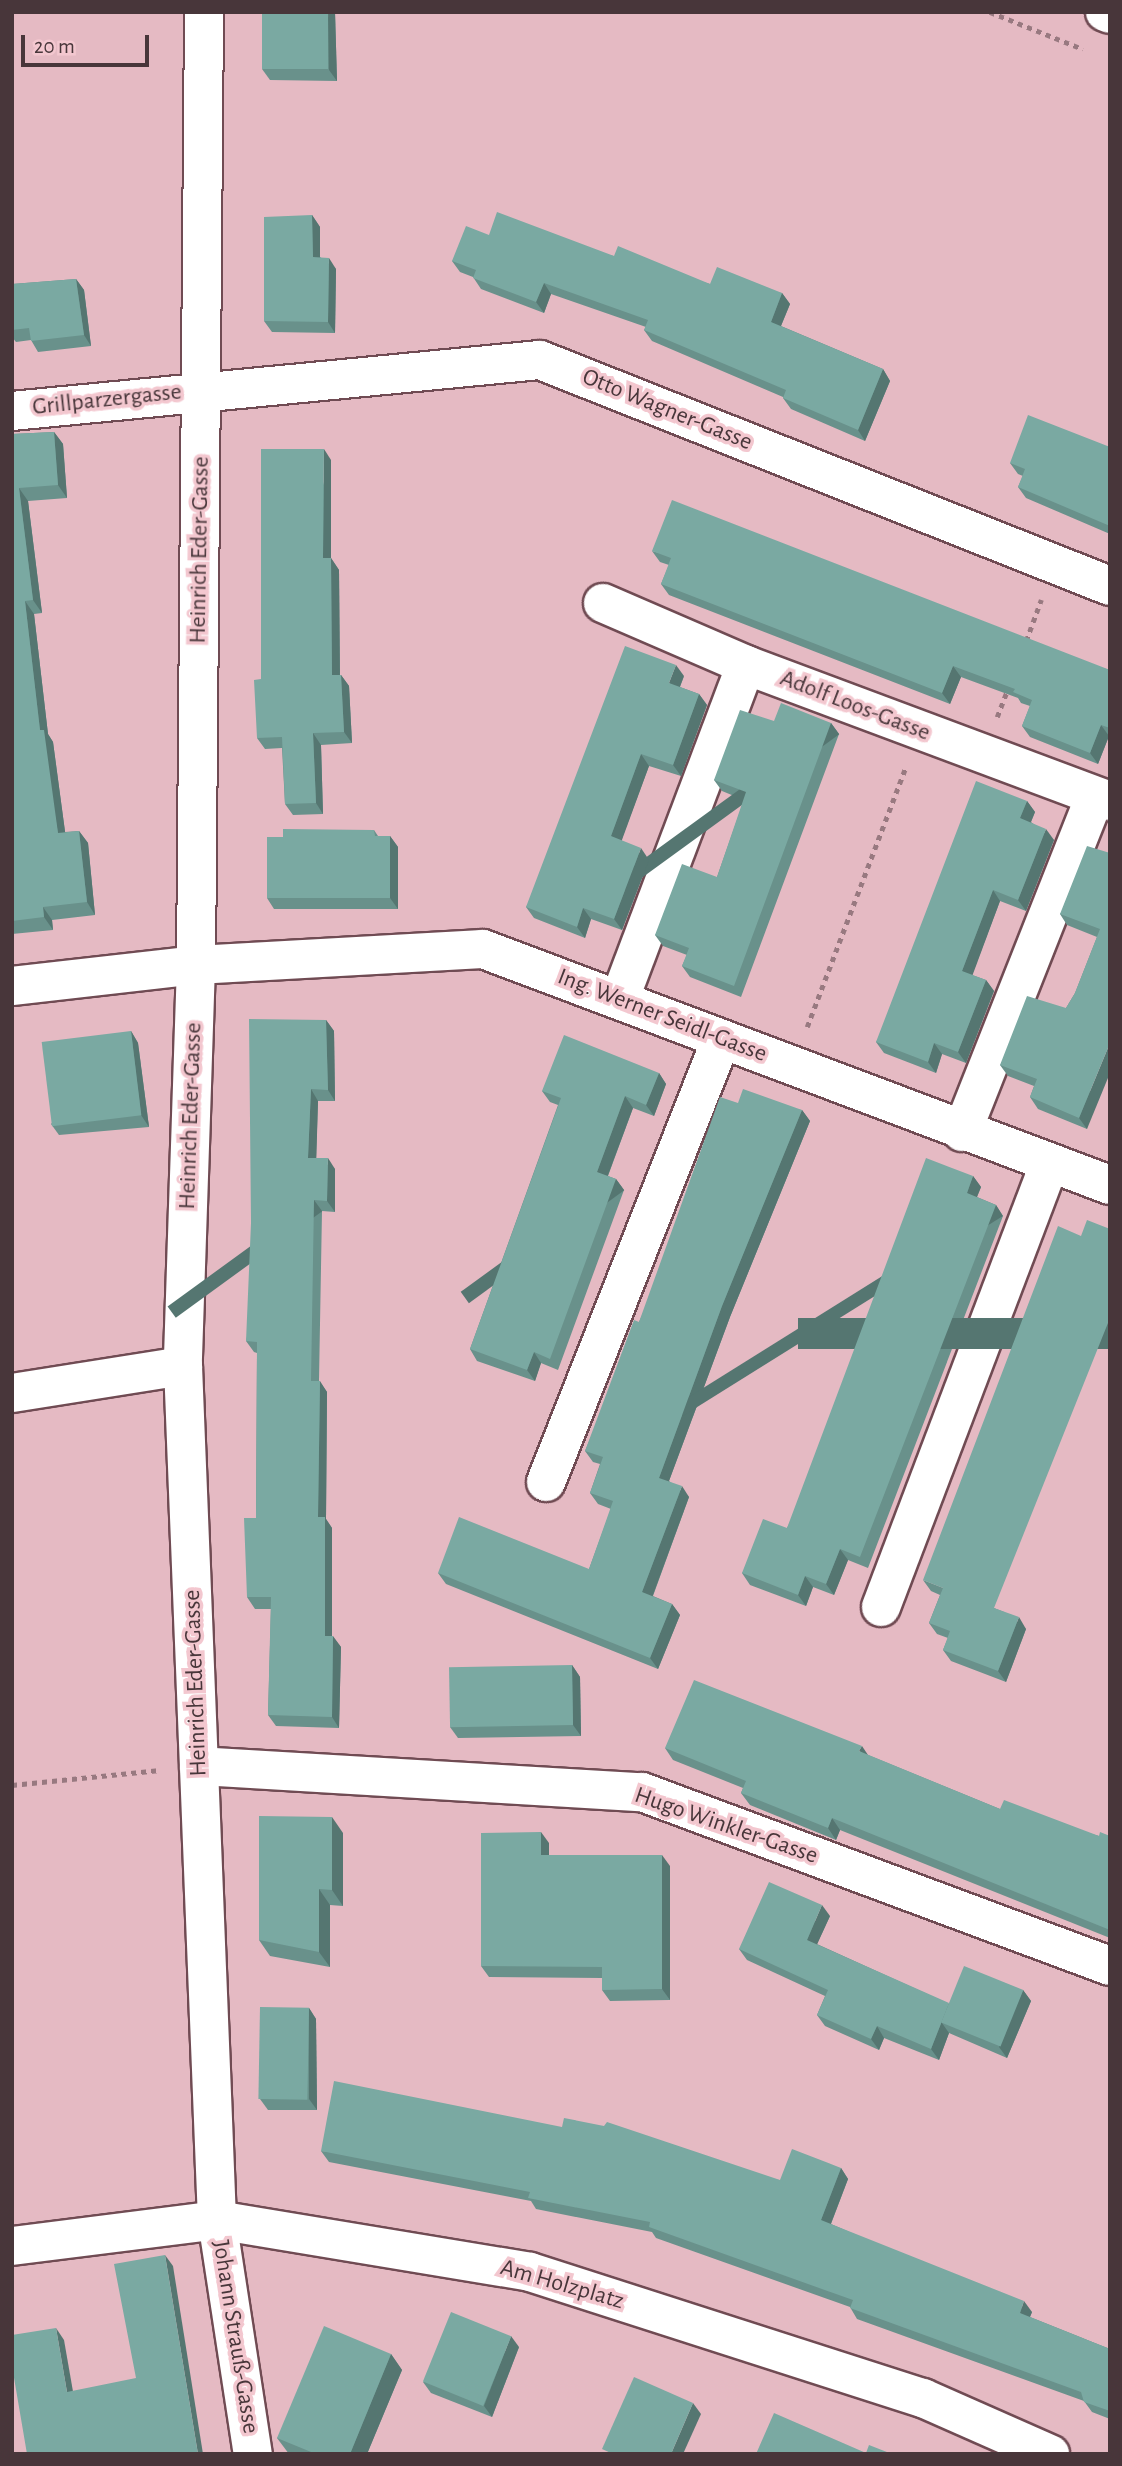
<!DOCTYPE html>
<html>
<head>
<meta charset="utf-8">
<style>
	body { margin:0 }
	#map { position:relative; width:1122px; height:2466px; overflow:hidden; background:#e5bac3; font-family:"Alegreya Sans",sans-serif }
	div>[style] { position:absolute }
	.path>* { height:4.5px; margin-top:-2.25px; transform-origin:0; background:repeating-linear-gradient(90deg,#987980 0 5px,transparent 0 10px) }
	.roads { filter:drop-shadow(2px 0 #704b53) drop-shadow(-2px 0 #704b53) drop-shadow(0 2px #704b53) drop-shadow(0 -2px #704b53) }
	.minor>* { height:38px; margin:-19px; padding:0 19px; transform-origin:19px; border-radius:19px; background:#fff }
	.wall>* { inset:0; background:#69918b }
	.shaded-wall>* { inset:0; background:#557671; transform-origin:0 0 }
	.building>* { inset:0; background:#7aa9a2; transform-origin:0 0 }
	span { translate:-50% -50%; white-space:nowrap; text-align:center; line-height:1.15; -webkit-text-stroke:7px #f3c7cf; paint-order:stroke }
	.street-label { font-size:24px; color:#48363a }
	.frame { position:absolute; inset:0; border:14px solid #48363a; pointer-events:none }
	.scale { position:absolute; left:21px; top:35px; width:128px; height:32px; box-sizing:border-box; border:4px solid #48363a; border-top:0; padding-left:9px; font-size:21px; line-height:24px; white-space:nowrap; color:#48363a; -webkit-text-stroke:5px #f3c7cf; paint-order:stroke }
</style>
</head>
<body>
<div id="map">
	<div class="path">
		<div style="left:990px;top:12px;width:100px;rotate:21.7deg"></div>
		<div style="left:1026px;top:641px;width:44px;rotate:-69.9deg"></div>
		<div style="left:997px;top:717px;width:30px;rotate:-69deg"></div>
		<div style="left:807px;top:1027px;width:278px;rotate:-69.2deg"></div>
		<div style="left:12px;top:1785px;width:149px;rotate:-5.8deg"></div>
	</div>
	<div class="roads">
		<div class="minor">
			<div style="left:204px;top:12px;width:953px;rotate:90.48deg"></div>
			<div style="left:196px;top:965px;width:401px;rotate:91.9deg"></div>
			<div style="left:183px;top:1366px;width:855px;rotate:87.72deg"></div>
			<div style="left:217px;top:2220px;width:237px;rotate:81.3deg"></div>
			<div style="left:1105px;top:12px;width:5px;rotate:22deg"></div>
			<div style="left:12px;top:411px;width:530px;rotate:-5.52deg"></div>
			<div style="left:540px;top:360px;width:613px;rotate:21.63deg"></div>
			<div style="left:603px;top:603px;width:156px;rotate:23.4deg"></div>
			<div style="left:746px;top:665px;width:389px;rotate:20.5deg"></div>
			<div style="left:12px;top:986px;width:185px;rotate:-6.5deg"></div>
			<div style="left:196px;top:965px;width:287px;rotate:-3.2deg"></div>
			<div style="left:483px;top:949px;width:670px;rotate:20.63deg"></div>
			<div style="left:620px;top:998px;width:356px;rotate:-69.3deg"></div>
			<div style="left:962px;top:1132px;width:361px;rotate:-68.4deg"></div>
			<div style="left:12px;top:1393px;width:173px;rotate:-9deg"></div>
			<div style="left:546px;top:1482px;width:476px;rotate:-68.4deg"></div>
			<div style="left:881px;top:1607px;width:474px;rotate:-69.2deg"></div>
			<div style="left:199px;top:1766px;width:444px;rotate:3.4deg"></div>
			<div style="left:642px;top:1792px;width:499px;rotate:20.4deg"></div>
			<div style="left:12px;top:2246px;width:207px;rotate:-7.2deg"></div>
			<div style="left:217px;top:2220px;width:317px;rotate:9.4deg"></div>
			<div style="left:530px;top:2272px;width:413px;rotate:17.8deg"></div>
			<div style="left:923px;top:2398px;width:139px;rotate:23.8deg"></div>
		</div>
	</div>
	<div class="wall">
		<div style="clip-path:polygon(335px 12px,337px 81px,270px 80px,262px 69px)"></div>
		<div style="clip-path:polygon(312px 215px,320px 227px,320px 257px,336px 269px,335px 333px,272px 332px,264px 321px)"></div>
		<div style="clip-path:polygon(489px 235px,614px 256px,710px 284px,782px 293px,790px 304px,781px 326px,883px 369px,890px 381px,865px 441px,791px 409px,783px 398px,783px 397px,652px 341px,644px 330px,646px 327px,551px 294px,544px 313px,481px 289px,473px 277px,460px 272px,452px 261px)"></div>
		<div style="clip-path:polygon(76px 279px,84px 290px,91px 346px,38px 352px,31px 340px,16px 342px,12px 337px,12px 284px)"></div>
		<div style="clip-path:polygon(54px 432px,63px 444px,67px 498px,28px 501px,42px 613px,34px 614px,48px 734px,53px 742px,65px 832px,79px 831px,88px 843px,95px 915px,52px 920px,53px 930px,12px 934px,12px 434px)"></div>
		<div style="clip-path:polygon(1110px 447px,1110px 534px,1026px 498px,1018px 487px,1023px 476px,1018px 474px,1010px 463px)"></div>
		<div style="clip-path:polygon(331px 460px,331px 558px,339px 570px,340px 675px,341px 675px,349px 686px,352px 743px,321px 745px,323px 814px,293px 815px,285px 804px,282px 748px,265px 749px,257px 738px,261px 679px)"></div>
		<div style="clip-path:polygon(652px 551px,1110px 670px,1110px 736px,1109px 736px,1098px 764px,1030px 737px,1022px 726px,1030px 706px,1021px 703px,1018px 698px,961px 677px,950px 704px,669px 595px,661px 584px,669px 565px,660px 562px)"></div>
		<div style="clip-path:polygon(684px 676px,680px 687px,699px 694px,707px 705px,681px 776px,649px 766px,621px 841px,649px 860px,622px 930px,591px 919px,585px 938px,534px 918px,526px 907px)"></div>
		<div style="clip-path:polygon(774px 721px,831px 723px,839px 734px,741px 997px,690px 977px,682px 966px,687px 955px,663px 946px,655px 935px,717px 877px,744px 800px,722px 791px,714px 780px)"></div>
		<div style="clip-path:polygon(1027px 801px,1035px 812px,1031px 822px,1054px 840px,1026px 911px,1000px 901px,972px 975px,986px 980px,994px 991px,966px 1063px,942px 1054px,936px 1073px,884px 1053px,876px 1042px)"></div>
		<div style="clip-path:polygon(374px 830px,378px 836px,390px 836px,398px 847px,398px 909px,274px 909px,267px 898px,283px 837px)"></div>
		<div style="clip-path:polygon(1110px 853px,1087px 1129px,1038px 1109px,1030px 1097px,1034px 1086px,1008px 1076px,1000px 1065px,1066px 1008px,1075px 993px,1097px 937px,1067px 925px,1060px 914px)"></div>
		<div style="clip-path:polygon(326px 1020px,334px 1031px,335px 1101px,318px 1101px,316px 1158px,335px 1169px,335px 1212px,322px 1211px,319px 1381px,327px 1392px,326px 1519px,332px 1528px,332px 1636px,341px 1647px,339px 1728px,276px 1726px,268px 1715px,271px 1609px,255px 1609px,247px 1597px,256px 1518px,257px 1353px,254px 1352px,246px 1341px)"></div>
		<div style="clip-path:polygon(131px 1031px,138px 1043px,149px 1127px,59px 1135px,51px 1124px)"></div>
		<div style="clip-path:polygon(659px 1073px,666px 1084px,654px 1116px,633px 1108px,608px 1176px,616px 1179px,624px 1190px,558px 1370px,541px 1363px,535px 1381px,477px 1361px,470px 1349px,558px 1105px,550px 1102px,542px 1091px)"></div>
		<div style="clip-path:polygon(738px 1103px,802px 1110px,810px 1121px,730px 1317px,669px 1481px,689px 1497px,653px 1596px,672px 1604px,680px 1615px,658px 1669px,446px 1584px,438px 1573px,589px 1569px,611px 1509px,598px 1504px,590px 1493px,600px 1464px,593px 1462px,585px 1451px,639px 1322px)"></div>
		<div style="clip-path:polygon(973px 1176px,981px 1187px,977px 1197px,996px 1205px,1003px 1216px,868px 1568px,848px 1560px,834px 1595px,813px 1587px,806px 1606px,750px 1585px,742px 1573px,787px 1528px)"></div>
		<div style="clip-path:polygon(923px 1580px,1004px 1612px,1026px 1629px,1006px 1682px,951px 1661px,943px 1650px,948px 1638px,937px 1634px,929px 1623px,940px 1595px,931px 1591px)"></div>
		<div style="clip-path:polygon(572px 1665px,580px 1677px,581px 1736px,458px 1738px,450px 1727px)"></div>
		<div style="clip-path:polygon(665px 1748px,868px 1755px,1000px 1809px,1099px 1836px,1110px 1836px,1110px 1938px,840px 1830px,836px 1840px,750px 1805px,741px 1793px,743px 1788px,673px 1760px)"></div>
		<div style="clip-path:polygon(343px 1833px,343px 1906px,330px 1905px,330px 1967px,270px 1956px,259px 1940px)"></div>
		<div style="clip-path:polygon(549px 1843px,549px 1855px,670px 1866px,670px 2000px,610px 2001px,602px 1990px,602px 1978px,489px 1977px,481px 1966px)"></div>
		<div style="clip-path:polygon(830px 1916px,817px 1944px,949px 2004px,1023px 1990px,1031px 2001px,1007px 2058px,949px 2033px,939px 2060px,884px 2038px,879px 2050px,825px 2026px,817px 2015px,825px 1996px,747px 1960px,739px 1949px)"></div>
		<div style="clip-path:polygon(309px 2008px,316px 2019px,317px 2110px,268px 2110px,260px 2099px)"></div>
		<div style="clip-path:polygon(321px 2151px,780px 2180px,841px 2168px,848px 2179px,831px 2224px,1032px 2312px,1030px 2317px,1110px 2349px,1110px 2419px,1092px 2412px,1084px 2401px,857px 2319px,850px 2307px,656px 2238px,652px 2232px,536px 2209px,531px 2201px,329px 2162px)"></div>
		<div style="clip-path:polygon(519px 2347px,492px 2417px,431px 2393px,423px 2382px)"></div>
		<div style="clip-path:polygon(391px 2354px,402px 2370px,367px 2454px,289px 2454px,277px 2438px)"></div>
	</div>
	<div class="shaded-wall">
		<div style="clip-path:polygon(328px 12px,335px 12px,337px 81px,329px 70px)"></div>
		<div style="clip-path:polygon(312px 215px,320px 227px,320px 268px,313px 257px)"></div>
		<div style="clip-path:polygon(329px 258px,336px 269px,335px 333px,328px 322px)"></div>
		<div style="clip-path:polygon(76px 279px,84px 290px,91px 346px,84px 335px)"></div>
		<div style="clip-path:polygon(544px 283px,551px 294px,544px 313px,536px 302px)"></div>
		<div style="clip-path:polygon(782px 293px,790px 304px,778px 333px,771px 322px)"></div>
		<div style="clip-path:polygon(883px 369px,890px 381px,865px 441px,858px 430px)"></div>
		<div style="clip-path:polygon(54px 432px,63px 444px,67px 498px,58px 485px)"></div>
		<div style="clip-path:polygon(324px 449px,331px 460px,331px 569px,323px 558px)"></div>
		<div style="clip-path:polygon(19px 488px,28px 501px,42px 613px,33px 600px)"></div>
		<div style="clip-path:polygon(331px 558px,339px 570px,340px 686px,332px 675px)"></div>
		<div style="clip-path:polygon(25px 601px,34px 614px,48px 734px,53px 742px,67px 846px,58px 833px,40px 730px)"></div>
		<div style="clip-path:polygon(676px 665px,684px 676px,677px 694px,669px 683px)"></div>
		<div style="clip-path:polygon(953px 666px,961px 677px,950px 704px,942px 693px)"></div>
		<div style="clip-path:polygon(341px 675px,349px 686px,352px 743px,344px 732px)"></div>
		<div style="clip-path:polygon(699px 694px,707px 705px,681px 776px,673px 765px)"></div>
		<div style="left:831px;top:723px;width:14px;height:280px;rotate:54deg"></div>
		<div style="clip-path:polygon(1101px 725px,1109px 736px,1098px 764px,1090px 753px)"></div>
		<div style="clip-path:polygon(313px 733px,321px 745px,323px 814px,316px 803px)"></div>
		<div style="clip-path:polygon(641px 754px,649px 766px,619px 848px,611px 836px)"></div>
		<div style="clip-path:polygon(1027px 801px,1035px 812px,1028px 829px,1020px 818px)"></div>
		<div style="clip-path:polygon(1046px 829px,1054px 840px,1026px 911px,1018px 900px)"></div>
		<div style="clip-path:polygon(79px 831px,88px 843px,95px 915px,87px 902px)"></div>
		<div style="clip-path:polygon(390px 836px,398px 847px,398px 909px,390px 898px)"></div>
		<div style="clip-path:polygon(641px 848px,649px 860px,622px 930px,614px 919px)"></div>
		<div style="clip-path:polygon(993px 890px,1000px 901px,970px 982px,962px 971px)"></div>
		<div style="clip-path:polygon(43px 907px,52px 920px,53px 930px,44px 917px)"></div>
		<div style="clip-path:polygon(583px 908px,591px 919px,585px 938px,577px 927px)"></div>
		<div style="clip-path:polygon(986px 980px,994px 991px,966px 1063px,958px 1052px)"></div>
		<div style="clip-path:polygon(326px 1020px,334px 1031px,335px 1101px,328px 1090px)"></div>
		<div style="clip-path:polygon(131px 1031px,138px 1043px,149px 1127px,141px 1115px)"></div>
		<div style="clip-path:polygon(934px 1043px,942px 1054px,936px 1073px,928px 1062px)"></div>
		<div style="clip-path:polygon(1110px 1043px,1110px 1073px,1087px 1129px,1079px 1118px)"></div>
		<div style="clip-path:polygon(659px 1073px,666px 1084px,654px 1116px,646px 1105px)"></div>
		<div style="clip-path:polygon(311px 1089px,318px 1101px,316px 1169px,308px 1158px)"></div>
		<div style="clip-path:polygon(625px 1096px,633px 1108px,605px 1183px,597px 1172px)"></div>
		<div style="clip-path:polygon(802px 1110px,810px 1121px,730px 1317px,666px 1489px,659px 1478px,722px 1306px)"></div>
		<div style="clip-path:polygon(328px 1158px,335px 1169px,335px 1212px,327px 1201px)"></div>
		<div style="clip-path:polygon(973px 1176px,981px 1187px,974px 1204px,967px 1193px)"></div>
		<div style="left:616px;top:1179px;width:14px;height:192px;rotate:54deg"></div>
		<div style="left:314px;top:1200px;width:14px;height:181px;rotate:54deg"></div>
		<div style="left:996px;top:1205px;width:13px;height:377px;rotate:58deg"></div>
		<div style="left:1110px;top:1318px;width:31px;height:312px;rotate:90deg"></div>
		<div style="clip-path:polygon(534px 1352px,541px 1363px,535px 1381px,527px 1370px)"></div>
		<div style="clip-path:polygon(320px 1381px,327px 1392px,326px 1519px,332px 1528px,332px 1647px,325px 1636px,318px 1517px)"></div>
		<div style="clip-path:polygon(682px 1486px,689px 1497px,650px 1603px,642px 1592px)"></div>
		<div style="clip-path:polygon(840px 1549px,848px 1560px,834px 1595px,826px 1584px)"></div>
		<div style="clip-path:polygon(805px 1576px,813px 1587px,806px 1606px,798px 1595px)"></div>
		<div style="clip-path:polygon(672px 1604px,680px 1615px,658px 1669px,650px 1658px)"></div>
		<div style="clip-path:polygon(1019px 1617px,1026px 1629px,1006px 1682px,998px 1671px)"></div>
		<div style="clip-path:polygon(333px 1636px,341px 1647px,339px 1728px,332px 1717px)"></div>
		<div style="clip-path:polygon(572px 1665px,580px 1677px,581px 1736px,573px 1725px)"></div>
		<div style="clip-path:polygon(862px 1746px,870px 1758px,859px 1751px)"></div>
		<div style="clip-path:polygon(332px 1817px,343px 1833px,343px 1906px,332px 1890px)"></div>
		<div style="clip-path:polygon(832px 1818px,840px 1830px,836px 1840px,828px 1828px)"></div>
		<div style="clip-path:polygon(541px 1832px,549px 1843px,549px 1867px,541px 1855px)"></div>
		<div style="clip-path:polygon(662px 1855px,670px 1866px,670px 2000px,662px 1989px)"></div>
		<div style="clip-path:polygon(319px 1889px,330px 1905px,330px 1967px,319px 1952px)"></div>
		<div style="clip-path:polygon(822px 1905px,830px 1916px,814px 1951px,807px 1940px)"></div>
		<div style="clip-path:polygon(1023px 1990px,1031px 2001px,1007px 2058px,999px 2047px)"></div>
		<div style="clip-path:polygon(949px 2003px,942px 2023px,949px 2033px,939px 2060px,931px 2049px)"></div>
		<div style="clip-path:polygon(309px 2008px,316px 2019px,317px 2110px,309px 2099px)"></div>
		<div style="clip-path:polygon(877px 2026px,884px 2038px,879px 2050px,871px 2039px)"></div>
		<div style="clip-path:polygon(841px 2168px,848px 2179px,828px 2231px,821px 2220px)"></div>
		<div style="clip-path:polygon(165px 2255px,173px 2266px,203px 2454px,198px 2454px)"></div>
		<div style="clip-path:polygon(1024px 2301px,1032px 2312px,1027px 2324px,1020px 2313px)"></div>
		<div style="clip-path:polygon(56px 2328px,64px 2340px,75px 2403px,67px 2392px)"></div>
		<div style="clip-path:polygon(511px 2336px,519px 2347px,492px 2417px,484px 2406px)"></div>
		<div style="clip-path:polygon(391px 2354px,402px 2370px,367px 2454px,350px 2454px)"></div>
		<div style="clip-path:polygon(693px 2403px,701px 2414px,683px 2454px,671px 2454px)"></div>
	</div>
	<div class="building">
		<div style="left:262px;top:12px;width:66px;height:57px"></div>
		<div style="clip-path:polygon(497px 212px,614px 256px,618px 246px,710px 284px,717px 267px,782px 293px,771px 322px,883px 369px,858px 430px,783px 398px,786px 390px,644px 330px,648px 320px,544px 283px,536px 302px,473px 278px,476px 270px,452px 261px,466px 226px,489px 235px)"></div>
		<div style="clip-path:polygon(312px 215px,313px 257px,329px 258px,328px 322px,264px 321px,264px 217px)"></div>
		<div style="clip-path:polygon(76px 279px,84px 335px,31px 341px,29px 328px,12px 330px,12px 284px)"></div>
		<div style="clip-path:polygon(1028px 415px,1110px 447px,1110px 526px,1018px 487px,1025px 469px,1010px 463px)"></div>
		<div style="clip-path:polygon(54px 432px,58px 485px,19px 488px,33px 600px,25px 601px,40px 730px,44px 730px,58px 833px,79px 831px,87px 902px,43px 907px,44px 917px,12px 921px,12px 434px)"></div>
		<div style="clip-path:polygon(261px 449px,324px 449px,323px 558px,331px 558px,332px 675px,341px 675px,344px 732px,313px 733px,316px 803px,285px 804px,282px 737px,257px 738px,254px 680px,261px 679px)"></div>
		<div style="clip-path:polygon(672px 500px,1110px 670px,1110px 728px,1101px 725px,1090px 753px,1022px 726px,1032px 700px,1013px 692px,1015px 689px,953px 666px,942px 693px,661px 584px,671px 558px,652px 551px)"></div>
		<div style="clip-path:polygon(625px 646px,676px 665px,669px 683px,699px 694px,673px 765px,641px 754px,611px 836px,641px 848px,614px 919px,583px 908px,577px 927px,526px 907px)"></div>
		<div style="clip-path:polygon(781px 703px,831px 723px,734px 986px,682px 966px,689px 948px,655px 935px,682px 864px,717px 877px,746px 792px,714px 780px,740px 710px,774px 721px)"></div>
		<div style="clip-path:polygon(976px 781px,1027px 801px,1020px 818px,1046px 829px,1018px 900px,993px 890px,962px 971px,986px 980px,958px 1052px,934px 1043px,928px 1062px,876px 1042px)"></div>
		<div style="clip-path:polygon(283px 829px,374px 830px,375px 836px,390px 836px,390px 898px,267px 898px,267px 837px,283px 837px)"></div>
		<div style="clip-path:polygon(1087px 846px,1110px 853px,1110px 1043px,1079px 1118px,1030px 1097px,1037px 1079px,1000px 1065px,1027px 996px,1066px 1008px,1075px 993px,1100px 929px,1060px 914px)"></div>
		<div style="clip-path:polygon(249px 1019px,326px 1020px,328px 1090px,311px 1089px,308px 1158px,328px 1158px,327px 1201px,314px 1200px,311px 1381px,320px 1381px,318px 1517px,325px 1517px,325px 1636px,333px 1636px,332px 1717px,268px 1715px,271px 1597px,247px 1597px,244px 1518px,256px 1518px,257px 1342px,246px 1341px,251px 1223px)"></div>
		<div style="left:131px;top:1031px;width:85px;height:90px;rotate:83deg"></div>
		<div style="clip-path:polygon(564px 1035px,659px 1073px,646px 1105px,625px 1096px,597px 1172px,616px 1179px,550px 1359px,534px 1352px,527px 1370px,470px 1349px,561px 1098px,542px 1091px)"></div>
		<div style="clip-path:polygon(743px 1089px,802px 1110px,722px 1306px,659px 1478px,682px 1486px,642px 1592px,672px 1604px,650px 1658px,438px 1573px,459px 1517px,589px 1569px,613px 1501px,590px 1493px,603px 1457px,585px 1451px,634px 1320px,639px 1322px,720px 1097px,738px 1103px)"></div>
		<div style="clip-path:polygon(926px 1158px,973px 1176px,967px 1193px,996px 1205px,860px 1557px,840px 1549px,826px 1584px,805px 1576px,798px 1595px,742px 1573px,763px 1519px,787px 1528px)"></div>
		<div style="clip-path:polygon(1087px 1220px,1110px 1229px,1110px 1318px,994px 1608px,1019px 1617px,998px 1671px,943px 1650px,950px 1631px,929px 1623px,943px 1588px,923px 1580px,1058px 1226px,1081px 1236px)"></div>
		<div style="left:572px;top:1665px;width:60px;height:123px;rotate:89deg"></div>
		<div style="clip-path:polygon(694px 1680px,862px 1746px,859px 1751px,1000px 1809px,1004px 1800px,1099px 1836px,1100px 1832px,1110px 1836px,1110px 1930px,832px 1818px,828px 1828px,741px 1793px,746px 1781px,665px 1748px)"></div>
		<div style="clip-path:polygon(259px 1816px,332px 1817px,332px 1890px,319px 1889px,319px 1952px,259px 1940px)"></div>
		<div style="clip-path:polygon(541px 1832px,541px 1855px,662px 1855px,662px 1989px,602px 1990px,602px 1967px,481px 1966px,481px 1833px)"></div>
		<div style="clip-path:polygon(769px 1882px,822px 1905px,807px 1940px,949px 2003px,931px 2049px,877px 2026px,871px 2039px,817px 2015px,828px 1990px,739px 1949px)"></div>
		<div style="left:964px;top:1966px;width:64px;height:61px;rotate:22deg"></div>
		<div style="left:260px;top:2007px;width:49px;height:92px;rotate:1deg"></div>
		<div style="clip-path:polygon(334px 2081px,562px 2127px,564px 2118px,604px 2126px,607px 2122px,780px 2180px,792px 2149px,841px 2168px,821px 2220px,1024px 2301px,1020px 2313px,1110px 2349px,1110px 2411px,1084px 2402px,1081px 2392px,850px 2308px,853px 2300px,649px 2227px,650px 2222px,528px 2198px,530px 2192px,321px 2151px)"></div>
		<div style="clip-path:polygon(165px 2255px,198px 2454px,27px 2454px,12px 2366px,12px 2335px,56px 2328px,67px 2392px,136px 2378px,114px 2264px)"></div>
		<div style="left:451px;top:2312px;width:65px;height:75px;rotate:22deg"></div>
		<div style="clip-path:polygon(324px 2326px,391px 2354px,350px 2454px,316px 2454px,277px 2438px)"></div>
		<div style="clip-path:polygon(634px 2377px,693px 2403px,671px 2454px,613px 2454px,602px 2449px)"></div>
		<div style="clip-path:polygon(774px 2413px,866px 2453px,869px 2445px,892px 2454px,756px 2454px)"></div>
	</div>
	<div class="street-label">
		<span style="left:107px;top:400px;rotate:-6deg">Grillparzergasse</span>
		<span style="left:667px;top:410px;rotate:22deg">Otto Wagner-Gasse</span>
		<span style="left:200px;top:550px;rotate:-89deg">Heinrich Eder-Gasse</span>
		<span style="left:855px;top:706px;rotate:21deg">Adolf Loos-Gasse</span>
		<span style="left:662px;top:1016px;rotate:21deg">Ing. Werner Seidl-Gasse</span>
		<span style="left:191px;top:1116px;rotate:-88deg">Heinrich Eder-Gasse</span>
		<span style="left:196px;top:1683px;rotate:-92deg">Heinrich Eder-Gasse</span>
		<span style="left:726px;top:1826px;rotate:19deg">Hugo Winkler-Gasse</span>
		<span style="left:562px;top:2285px;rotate:16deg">Am Holzplatz</span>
		<span style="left:235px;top:2337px;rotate:81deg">Johann Strauß-Gasse</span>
	</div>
	<div class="frame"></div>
	<div class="scale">20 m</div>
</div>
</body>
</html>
